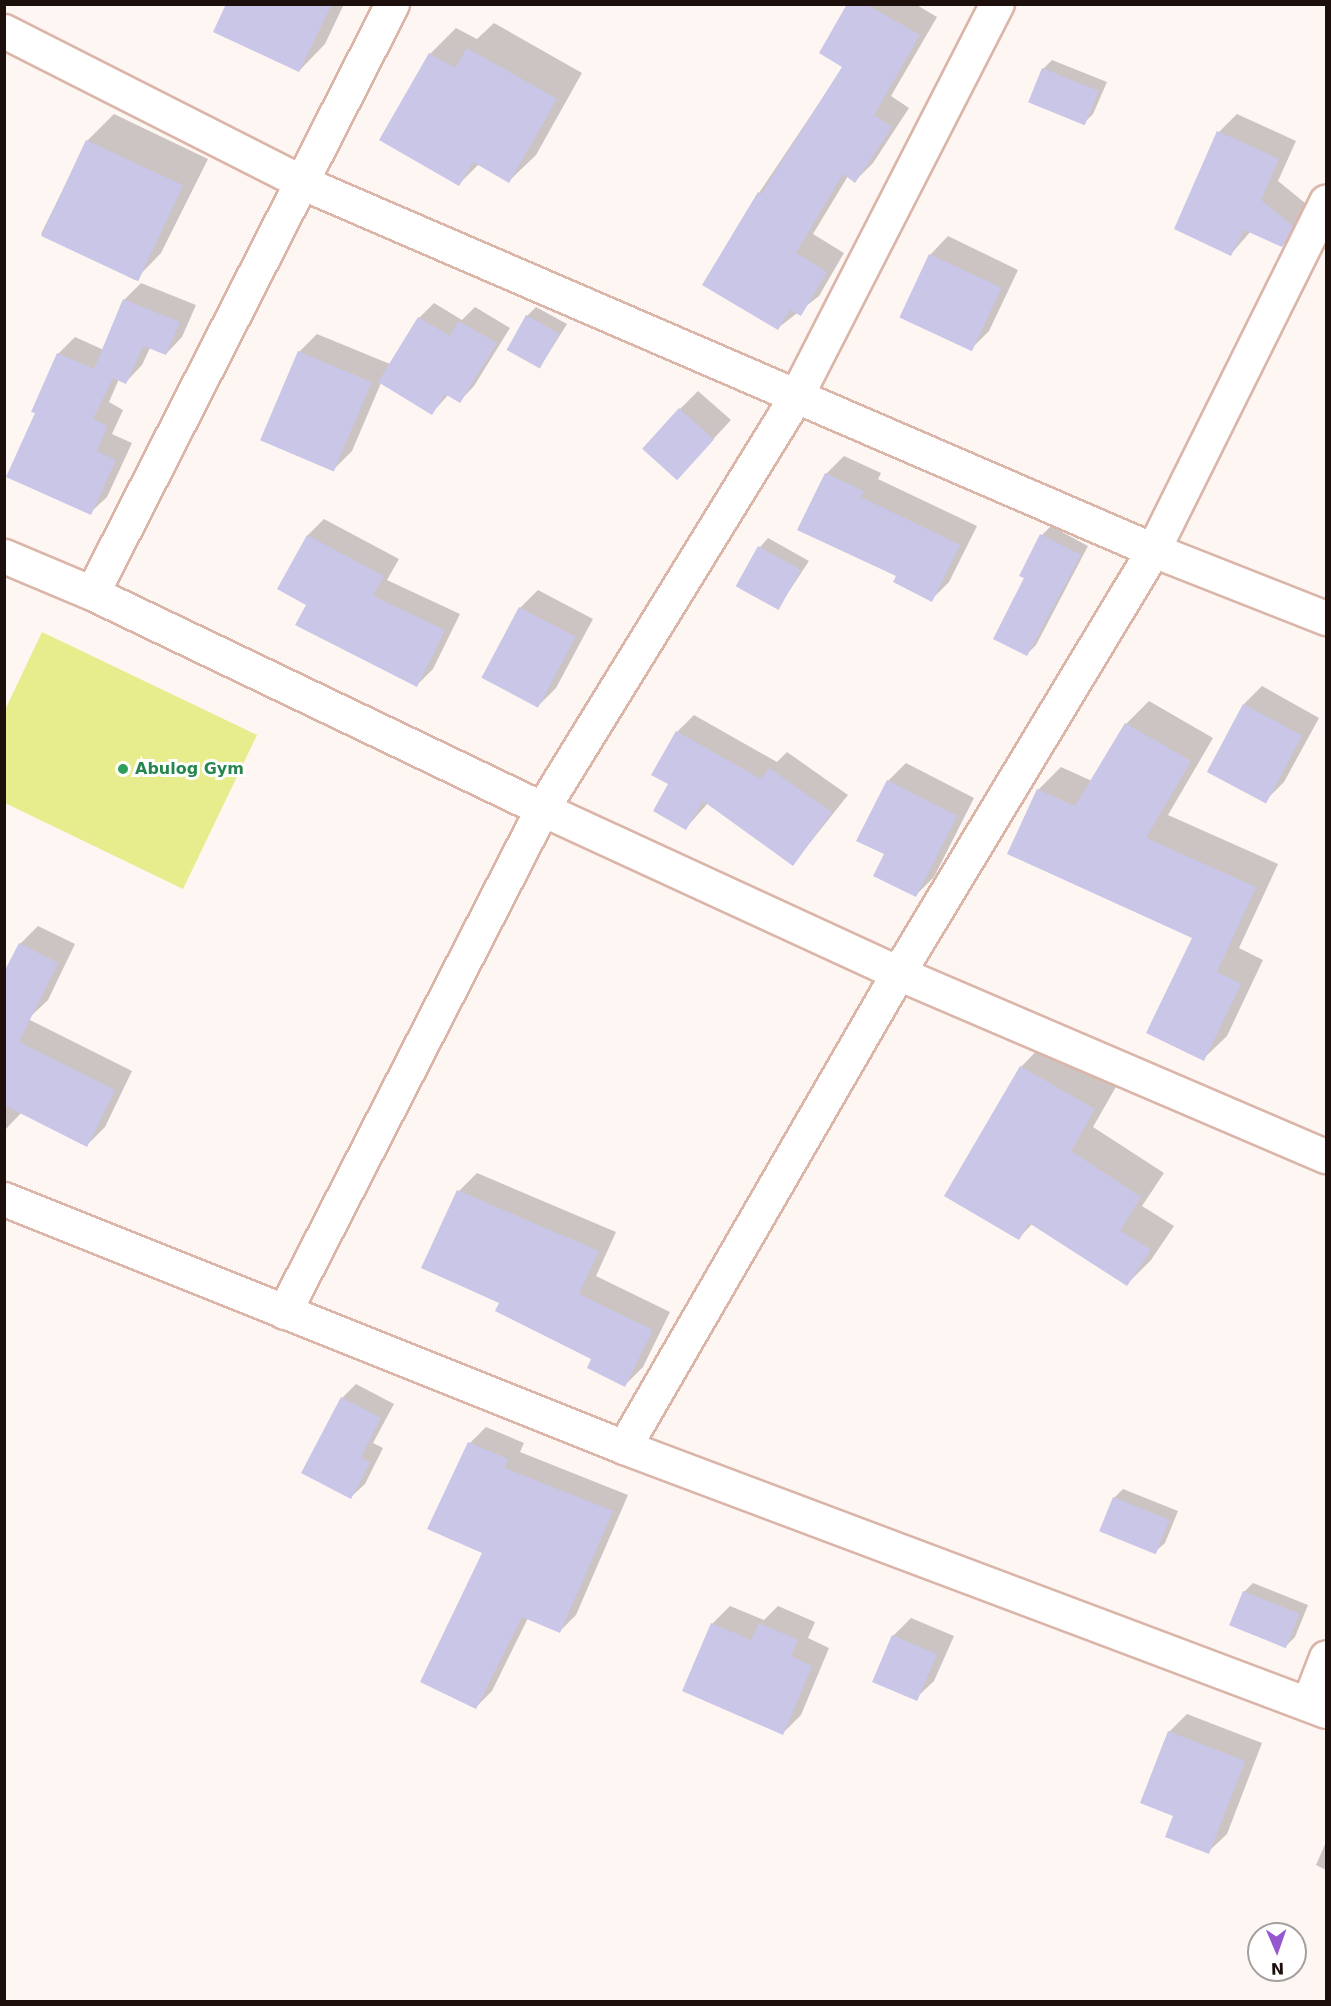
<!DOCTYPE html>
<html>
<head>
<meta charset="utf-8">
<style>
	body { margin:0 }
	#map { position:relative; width:1331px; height:2006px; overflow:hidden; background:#fef6f3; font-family:"DejaVu Sans",sans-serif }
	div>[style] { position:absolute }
	.green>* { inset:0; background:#e7ec8d }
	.shadow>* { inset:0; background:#0003 }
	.building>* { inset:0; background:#c9c6e8; transform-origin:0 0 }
	.roads { filter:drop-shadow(2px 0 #dab5a8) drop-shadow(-2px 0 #dab5a8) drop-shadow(0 2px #dab5a8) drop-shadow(0 -2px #dab5a8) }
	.minor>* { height:33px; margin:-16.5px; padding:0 16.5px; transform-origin:16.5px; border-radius:16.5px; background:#fff }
	.dots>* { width:16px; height:16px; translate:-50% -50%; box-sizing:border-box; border:3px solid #fff; border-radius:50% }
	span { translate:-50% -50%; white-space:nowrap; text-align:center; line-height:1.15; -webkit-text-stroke:6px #fff; paint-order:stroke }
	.leisure-label { font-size:16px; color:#27864d; font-weight:700 }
	.left { translate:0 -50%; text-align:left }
	.frame { position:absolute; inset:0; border:6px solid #1d100c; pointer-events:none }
	.north { position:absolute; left:1247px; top:1922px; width:60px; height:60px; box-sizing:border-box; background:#fff; border:2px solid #a59f9e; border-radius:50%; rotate:178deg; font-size:16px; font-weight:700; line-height:24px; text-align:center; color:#1d100c }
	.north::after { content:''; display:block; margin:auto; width:21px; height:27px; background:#9658cf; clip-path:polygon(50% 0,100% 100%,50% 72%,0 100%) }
</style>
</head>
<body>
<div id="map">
	<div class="green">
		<div style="clip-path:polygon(42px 632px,257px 735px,183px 889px,5px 803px,5px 710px)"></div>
	</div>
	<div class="shadow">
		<div style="clip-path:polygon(227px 4px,344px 4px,325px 44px,299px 71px)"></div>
		<div style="clip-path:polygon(849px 4px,915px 4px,937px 17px,891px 96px,909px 108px,873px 163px,855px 181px,848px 176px,813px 234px,844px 253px,819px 296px,778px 328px,759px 193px,844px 66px)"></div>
		<div style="clip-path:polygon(494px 23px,582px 73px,536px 155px,509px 181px,479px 164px,459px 184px,430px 54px,456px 28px,477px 39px)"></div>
		<div style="clip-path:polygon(1052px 60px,1107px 82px,1093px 114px,1084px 123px,1043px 69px)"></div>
		<div style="clip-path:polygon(114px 114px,208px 159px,161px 253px,135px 280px,41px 234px,87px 141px)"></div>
		<div style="clip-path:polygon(1237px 114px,1296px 141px,1278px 181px,1310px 207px,1300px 228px,1282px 246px,1251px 231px,1231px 254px,1176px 228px,1219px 132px)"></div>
		<div style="clip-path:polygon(948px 236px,1018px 270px,989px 331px,971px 349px,901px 316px,930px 255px)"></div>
		<div style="clip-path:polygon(141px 283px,196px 305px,182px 337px,166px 354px,150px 348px,142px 365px,126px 382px,119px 379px,109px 402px,123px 410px,112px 434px,132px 443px,107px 497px,90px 513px,37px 413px,58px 354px,75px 337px,104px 350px,125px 299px)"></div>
		<div style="clip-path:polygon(434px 303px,462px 320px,475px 307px,510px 328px,474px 386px,460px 401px,449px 394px,432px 413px,381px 383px,352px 451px,334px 469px,299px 352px,317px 334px,390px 364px,419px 318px)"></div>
		<div style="clip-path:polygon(536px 307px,567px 324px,540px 367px,527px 316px)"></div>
		<div style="clip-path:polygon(698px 391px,731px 420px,694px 460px,680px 409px)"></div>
		<div style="clip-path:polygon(844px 456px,881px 473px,878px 479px,977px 526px,949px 582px,931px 600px,898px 576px,826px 474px)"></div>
		<div style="clip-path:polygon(324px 519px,399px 559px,387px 580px,460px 614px,433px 669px,417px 685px,308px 605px,279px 589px,308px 535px)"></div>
		<div style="clip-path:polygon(1051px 526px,1088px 546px,1036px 645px,1027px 654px,1026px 577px,1042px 535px)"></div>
		<div style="clip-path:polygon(768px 538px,809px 561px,778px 608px,760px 547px)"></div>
		<div style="clip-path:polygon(538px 590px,593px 619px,556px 688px,538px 706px,520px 608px)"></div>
		<div style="clip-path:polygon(1262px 686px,1319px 718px,1284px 782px,1265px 801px,1244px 704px)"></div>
		<div style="clip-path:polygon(1149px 701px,1213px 738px,1168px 815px,1278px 864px,1239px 948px,1263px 960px,1227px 1036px,1203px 1059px,1194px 937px,1038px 790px,1061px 767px,1092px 781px,1126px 724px)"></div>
		<div style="clip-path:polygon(694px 715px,777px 762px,787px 752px,848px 795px,793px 864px,708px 803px,686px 828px,670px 784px,677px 732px)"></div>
		<div style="clip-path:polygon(906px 763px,974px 798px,934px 877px,916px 895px,886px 853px,888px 781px)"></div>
		<div style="clip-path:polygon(38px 926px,75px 944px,48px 1000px,28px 1019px,132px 1071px,105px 1127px,87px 1145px,22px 1112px,4px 1131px,4px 1038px,20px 944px)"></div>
		<div style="clip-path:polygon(1044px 1043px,1117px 1085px,1093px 1127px,1164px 1173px,1142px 1206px,1174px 1226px,1151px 1260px,1127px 1284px,1033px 1223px,1019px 1238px,1021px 1067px)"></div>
		<div style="clip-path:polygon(477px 1173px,616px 1232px,596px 1276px,670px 1312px,643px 1367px,625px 1385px,593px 1358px,501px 1303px,459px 1191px)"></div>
		<div style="clip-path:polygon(356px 1384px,394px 1404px,373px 1443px,383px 1448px,365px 1484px,351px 1497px,342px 1398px)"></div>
		<div style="clip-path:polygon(486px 1427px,524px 1443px,520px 1452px,628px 1495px,576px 1615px,560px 1631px,528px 1618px,492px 1691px,476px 1707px,484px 1553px,470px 1443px)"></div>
		<div style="clip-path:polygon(1123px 1489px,1178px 1511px,1165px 1543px,1156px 1551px,1114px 1498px)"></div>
		<div style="clip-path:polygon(1253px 1583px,1308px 1605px,1295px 1637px,1286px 1646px,1244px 1592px)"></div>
		<div style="clip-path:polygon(730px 1606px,764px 1620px,778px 1606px,815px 1622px,808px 1638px,829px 1648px,801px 1715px,783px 1733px,712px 1624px)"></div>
		<div style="clip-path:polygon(911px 1618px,954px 1636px,934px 1681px,915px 1699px,893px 1636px)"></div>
		<div style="clip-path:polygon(1187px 1714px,1262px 1743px,1227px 1834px,1208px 1852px,1175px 1816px,1169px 1732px)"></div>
		<div style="clip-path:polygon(1326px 1842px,1326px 1870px,1316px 1865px)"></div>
	</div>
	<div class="building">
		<div style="clip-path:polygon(226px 4px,332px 4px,299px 72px,213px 32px)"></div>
		<div style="clip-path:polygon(847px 4px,866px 4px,920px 35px,874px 115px,892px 127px,855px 183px,843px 174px,796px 253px,827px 272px,801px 316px,790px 310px,778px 330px,702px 285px,758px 192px,761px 194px,842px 67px,819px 53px)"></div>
		<div style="clip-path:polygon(467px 48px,557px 99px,509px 183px,473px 162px,459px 186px,379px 140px,429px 53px,455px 68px)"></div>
		<div style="left:1042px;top:68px;width:61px;height:37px;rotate:22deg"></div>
		<div style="clip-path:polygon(1217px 131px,1279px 159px,1261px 200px,1293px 226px,1282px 247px,1244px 230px,1231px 256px,1174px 229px)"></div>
		<div style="left:86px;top:140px;width:107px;height:106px;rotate:25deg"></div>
		<div style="left:929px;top:254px;width:80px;height:70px;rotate:25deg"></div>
		<div style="clip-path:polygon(123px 299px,180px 322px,166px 355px,143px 346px,126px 384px,113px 378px,93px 419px,107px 426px,97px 451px,116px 460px,91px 515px,6px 477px,35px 413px,31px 412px,57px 353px,94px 369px)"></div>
		<div style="left:526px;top:315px;width:38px;height:40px;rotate:29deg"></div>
		<div style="clip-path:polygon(418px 317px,450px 336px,459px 321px,497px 343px,460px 403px,445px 394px,432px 415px,378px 382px)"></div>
		<div style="left:298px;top:351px;width:80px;height:97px;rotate:23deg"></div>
		<div style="left:679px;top:408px;width:47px;height:55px;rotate:42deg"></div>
		<div style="clip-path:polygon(825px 473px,864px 491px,861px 497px,960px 545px,932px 602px,893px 582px,896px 576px,797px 530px)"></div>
		<div style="clip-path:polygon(1040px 534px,1081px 555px,1027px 656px,993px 639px,1024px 578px,1019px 576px)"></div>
		<div style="clip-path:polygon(307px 535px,384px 576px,373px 596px,445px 630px,417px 687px,295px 625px,306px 605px,277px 589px)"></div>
		<div style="left:758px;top:546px;width:49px;height:46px;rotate:29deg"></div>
		<div style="left:519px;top:607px;width:64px;height:80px;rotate:28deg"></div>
		<div style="left:1243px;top:704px;width:67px;height:77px;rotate:28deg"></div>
		<div style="clip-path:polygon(1125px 723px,1191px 761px,1146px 838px,1256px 887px,1217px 972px,1241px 984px,1204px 1061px,1146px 1033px,1192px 938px,1007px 854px,1037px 789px,1075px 806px)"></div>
		<div style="clip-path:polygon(676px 731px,761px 779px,769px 768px,832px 812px,793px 866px,703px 801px,686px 830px,653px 811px,668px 784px,651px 775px)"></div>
		<div style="clip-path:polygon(887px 780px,957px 816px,916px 897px,873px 876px,884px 854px,856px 841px)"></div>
		<div style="clip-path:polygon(19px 943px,58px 963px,19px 1042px,115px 1090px,87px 1147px,4px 1105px,4px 972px)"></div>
		<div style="clip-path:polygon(1020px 1066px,1095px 1109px,1071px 1151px,1141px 1197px,1120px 1230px,1151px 1250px,1127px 1286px,1029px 1223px,1019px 1240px,944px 1196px)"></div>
		<div style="clip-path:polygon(457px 1190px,599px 1251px,579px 1294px,653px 1330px,625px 1387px,587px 1368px,591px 1359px,495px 1311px,499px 1303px,421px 1268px)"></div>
		<div style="clip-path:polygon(341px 1397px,381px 1418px,361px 1457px,370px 1463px,351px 1499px,301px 1473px)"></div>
		<div style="clip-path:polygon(468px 1442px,508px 1459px,505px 1468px,613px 1511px,560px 1633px,522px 1617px,476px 1709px,420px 1682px,482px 1553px,427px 1529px)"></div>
		<div style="left:1113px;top:1497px;width:61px;height:37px;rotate:22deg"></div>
		<div style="left:1243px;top:1591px;width:61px;height:37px;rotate:22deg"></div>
		<div style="clip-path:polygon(711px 1623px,751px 1640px,759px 1623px,798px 1640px,791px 1656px,812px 1666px,783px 1735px,682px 1691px)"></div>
		<div style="left:892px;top:1635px;width:49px;height:51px;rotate:23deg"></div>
		<div style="clip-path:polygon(1168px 1731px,1245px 1761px,1209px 1854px,1165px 1837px,1173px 1816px,1140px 1803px)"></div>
	</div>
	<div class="roads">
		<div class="minor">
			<div style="left:4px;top:31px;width:333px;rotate:26.9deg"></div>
			<div style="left:301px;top:182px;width:928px;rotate:23.36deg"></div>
			<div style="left:1153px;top:550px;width:186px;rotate:21.5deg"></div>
			<div style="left:4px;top:556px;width:95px;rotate:22.8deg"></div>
			<div style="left:92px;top:593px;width:499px;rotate:25.6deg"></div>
			<div style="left:542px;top:809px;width:392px;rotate:24.7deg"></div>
			<div style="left:898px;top:973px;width:465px;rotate:23.2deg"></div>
			<div style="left:92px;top:593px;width:661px;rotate:-63.01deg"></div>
			<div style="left:4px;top:1199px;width:668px;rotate:21.8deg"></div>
			<div style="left:624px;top:1447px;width:750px;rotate:20.61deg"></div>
			<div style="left:284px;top:1312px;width:565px;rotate:-62.85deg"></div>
			<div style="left:542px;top:809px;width:485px;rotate:-58.4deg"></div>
			<div style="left:796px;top:396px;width:441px;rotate:-62.9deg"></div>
			<div style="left:624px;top:1447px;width:547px;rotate:-59.97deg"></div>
			<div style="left:898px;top:973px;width:494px;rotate:-58.9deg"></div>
			<div style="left:1153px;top:550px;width:389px;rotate:-63.6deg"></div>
			<div style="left:1308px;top:1704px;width:50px;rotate:-69deg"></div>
		</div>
	</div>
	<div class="dots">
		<div style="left:123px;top:769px;background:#2e9e5b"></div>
	</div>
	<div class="leisure-label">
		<span class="left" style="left:135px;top:769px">Abulog Gym</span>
	</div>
	<div class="frame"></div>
	<div class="north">N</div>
</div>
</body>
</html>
